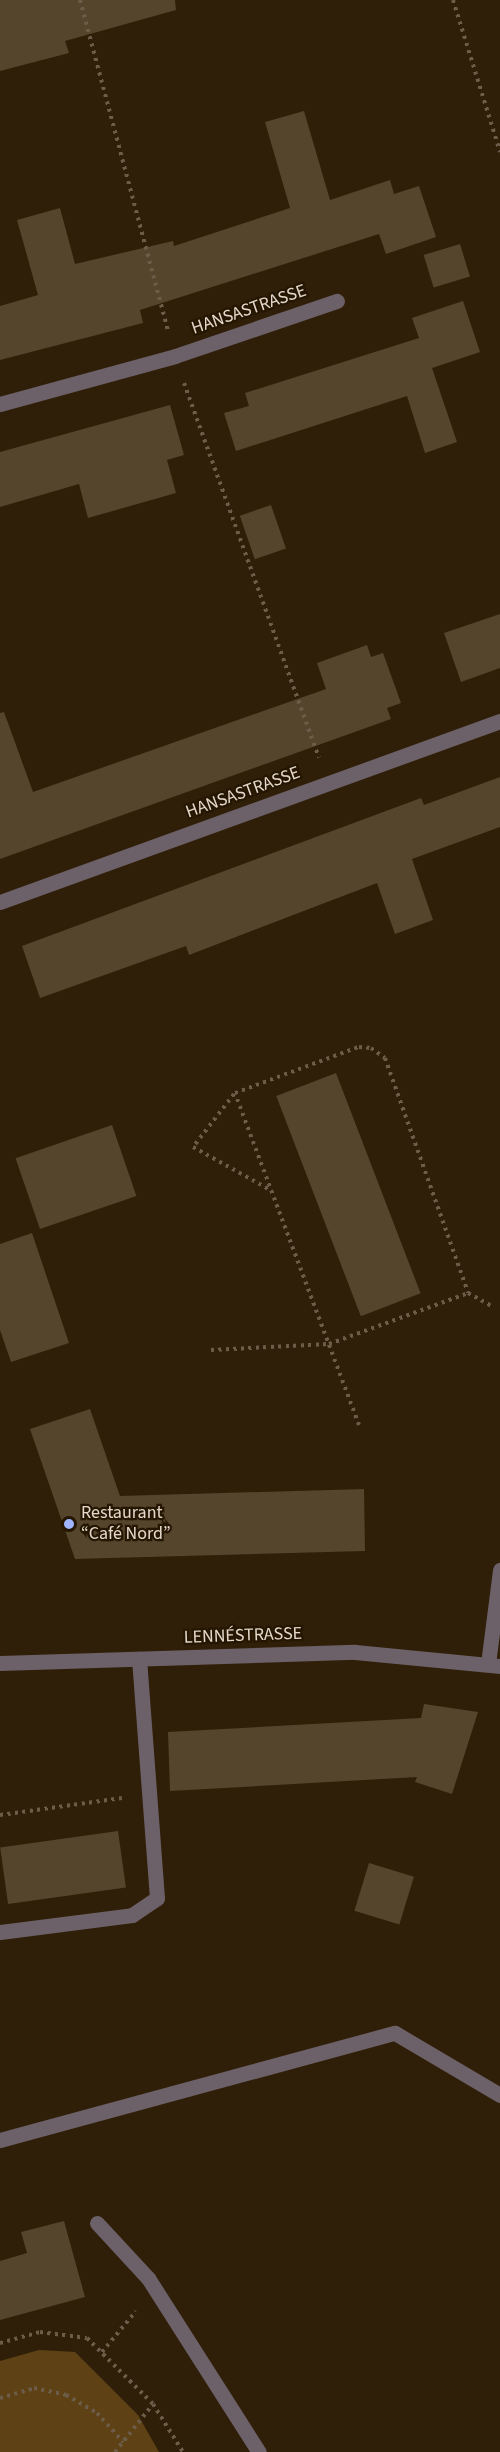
<!DOCTYPE html>
<html>
<head>
<meta charset="utf-8">
<style>
	body { margin:0 }
	#map { position:relative; width:500px; height:2452px; overflow:hidden; background:#2f1f08; font-family:"Source Sans 3",sans-serif }
	div>[style] { position:absolute }
	.green>* { inset:0; background:#5e4216 }
	.building>* { inset:0; background:#54452c; transform-origin:0 0 }
	.path>* { height:4px; margin-top:-2px; transform-origin:0; background:repeating-linear-gradient(90deg,#6c5d4a 0 3px,transparent 0 7.5px) }
	.service>* { height:15px; margin:-7.5px; padding:0 7.5px; transform-origin:7.5px; border-radius:7.5px; background:#6d6169 }
	.minor>* { height:15px; margin:-7.5px; padding:0 7.5px; transform-origin:7.5px; border-radius:7.5px; background:#6d6169 }
	.dots>* { width:16px; height:16px; translate:-50% -50%; box-sizing:border-box; border:3px solid #251601; border-radius:50% }
	span { translate:-50% -50%; white-space:nowrap; text-align:center; line-height:1.15; -webkit-text-stroke:4.5px #251601; paint-order:stroke }
	.street-label { font-size:18px; color:#e4d9cc }
	.poi-label { font-size:18px; color:#e4d9cc }
	.left { translate:0 -50%; text-align:left }
</style>
</head>
<body>
<div id="map">
	<div class="green">
		<div style="clip-path:polygon(39px 2350px,75px 2352px,138px 2415px,159px 2452px,0 2452px,0 2361px)"></div>
	</div>
	<div class="building">
		<div style="clip-path:polygon(0 0,175px 0,176px 10px,65px 41px,69px 53px,0 71px)"></div>
		<div style="clip-path:polygon(304px 111px,330px 200px,390px 180px,394px 194px,419px 186px,436px 237px,386px 254px,379px 234px,140px 310px,143px 323px,0 360px,0 306px,38px 295px,17px 220px,60px 208px,75px 264px,173px 241px,174px 246px,290px 208px,265px 122px)"></div>
		<div style="left:460px;top:244px;width:34px;height:38px;rotate:73deg"></div>
		<div style="clip-path:polygon(463px 301px,480px 352px,432px 368px,457px 442px,425px 453px,407px 396px,236px 451px,224px 413px,249px 406px,245px 393px,419px 338px,412px 318px)"></div>
		<div style="clip-path:polygon(170px 405px,184px 455px,167px 460px,176px 493px,88px 518px,79px 484px,0 507px,0 452px)"></div>
		<div style="left:271px;top:505px;width:46px;height:33px;rotate:71deg"></div>
		<div style="clip-path:polygon(500px 614px,500px 668px,461px 682px,444px 633px)"></div>
		<div style="clip-path:polygon(367px 645px,371px 657px,383px 653px,401px 703px,387px 708px,391px 719px,0 859px,0 713px,4px 712px,33px 792px,326px 689px,317px 663px)"></div>
		<div style="clip-path:polygon(500px 777px,500px 827px,412px 859px,433px 920px,395px 934px,377px 883px,189px 955px,186px 946px,40px 998px,22px 946px,421px 798px,424px 805px)"></div>
		<div style="left:336px;top:1073px;width:236px;height:64px;rotate:69deg"></div>
		<div style="left:112px;top:1125px;width:75px;height:102px;rotate:71deg"></div>
		<div style="clip-path:polygon(32px 1233px,69px 1343px,11px 1362px,0 1330px,0 1244px)"></div>
		<div style="clip-path:polygon(90px 1409px,120px 1496px,364px 1489px,365px 1551px,75px 1559px,30px 1429px)"></div>
		<div style="clip-path:polygon(424px 1704px,478px 1712px,452px 1794px,415px 1782px,417px 1777px,170px 1791px,168px 1732px,421px 1718px)"></div>
		<div style="left:118px;top:1831px;width:57px;height:119px;rotate:82deg"></div>
		<div style="left:369px;top:1863px;width:47px;height:50px;rotate:17deg"></div>
		<div style="clip-path:polygon(64px 2221px,85px 2297px,0 2320px,0 2261px,27px 2253px,21px 2232px)"></div>
	</div>
	<div class="path">
		<div style="left:80px;top:0;width:342px;rotate:75.1deg"></div>
		<div style="left:453px;top:0;width:159px;rotate:72.8deg"></div>
		<div style="left:184px;top:383px;width:398px;rotate:70.2deg"></div>
		<div style="left:234px;top:1094px;width:67px;rotate:127.7deg"></div>
		<div style="left:193px;top:1147px;width:90px;rotate:29.1deg"></div>
		<div style="left:211px;top:1350px;width:118px;rotate:-2.9deg"></div>
		<div style="left:329px;top:1344px;width:148px;rotate:-20.1deg"></div>
		<div style="left:359px;top:1425px;width:354px;rotate:-110.5deg"></div>
		<div style="left:235px;top:1093px;width:132px;rotate:-20.4deg"></div>
		<div style="left:359px;top:1047px;width:12px;rotate:5deg"></div>
		<div style="left:371px;top:1048px;width:17px;rotate:36deg"></div>
		<div style="left:385px;top:1058px;width:249px;rotate:70.5deg"></div>
		<div style="left:468px;top:1293px;width:29px;rotate:29deg"></div>
		<div style="left:0;top:1815px;width:123px;rotate:-7.9deg"></div>
		<div style="left:0;top:2343px;width:41px;rotate:-15.4deg"></div>
		<div style="left:40px;top:2332px;width:47px;rotate:7.3deg"></div>
		<div style="left:87px;top:2338px;width:93px;rotate:45deg"></div>
		<div style="left:153px;top:2404px;width:57px;rotate:58deg"></div>
		<div style="left:102px;top:2352px;width:53px;rotate:-50.3deg"></div>
		<div style="left:0;top:2398px;width:35px;rotate:-16deg"></div>
		<div style="left:34px;top:2388px;width:33px;rotate:12deg"></div>
		<div style="left:66px;top:2395px;width:36px;rotate:30deg"></div>
		<div style="left:97px;top:2413px;width:39px;rotate:48deg"></div>
		<div style="left:115px;top:2452px;width:61px;rotate:-51.6deg"></div>
	</div>
	<div class="service">
		<div style="left:488px;top:1664px;width:95px;rotate:-82.7deg"></div>
		<div style="left:0;top:1932px;width:133px;rotate:-7.3deg"></div>
		<div style="left:132px;top:1915px;width:30px;rotate:-34deg"></div>
		<div style="left:157px;top:1898px;width:240px;rotate:-94.3deg"></div>
		<div style="left:0;top:2140px;width:409px;rotate:-15.2deg"></div>
		<div style="left:395px;top:2033px;width:122px;rotate:30.6deg"></div>
		<div style="left:97px;top:2223px;width:75px;rotate:47.2deg"></div>
		<div style="left:148px;top:2278px;width:206px;rotate:57.5deg"></div>
	</div>
	<div class="minor">
		<div style="left:0;top:404px;width:181px;rotate:-15.3deg"></div>
		<div style="left:175px;top:356px;width:171px;rotate:-18.8deg"></div>
		<div style="left:0;top:902px;width:532px;rotate:-19.9deg"></div>
		<div style="left:0;top:1663px;width:355px;rotate:-1.8deg"></div>
		<div style="left:355px;top:1652px;width:146px;rotate:5.5deg"></div>
	</div>
	<div class="dots">
		<div style="left:69px;top:1524px;background:#a0b3fd"></div>
	</div>
	<div class="street-label">
		<span style="left:249px;top:310px;rotate:-19deg">HANSASTRASSE</span>
		<span style="left:243px;top:793px;rotate:-20deg">HANSASTRASSE</span>
		<span style="left:243px;top:1636px;rotate:-2deg">LENNÉSTRASSE</span>
	</div>
	<div class="poi-label">
		<span class="left" style="left:81px;top:1524px">Restaurant<br>“Café Nord”</span>
	</div>
</div>
</body>
</html>
